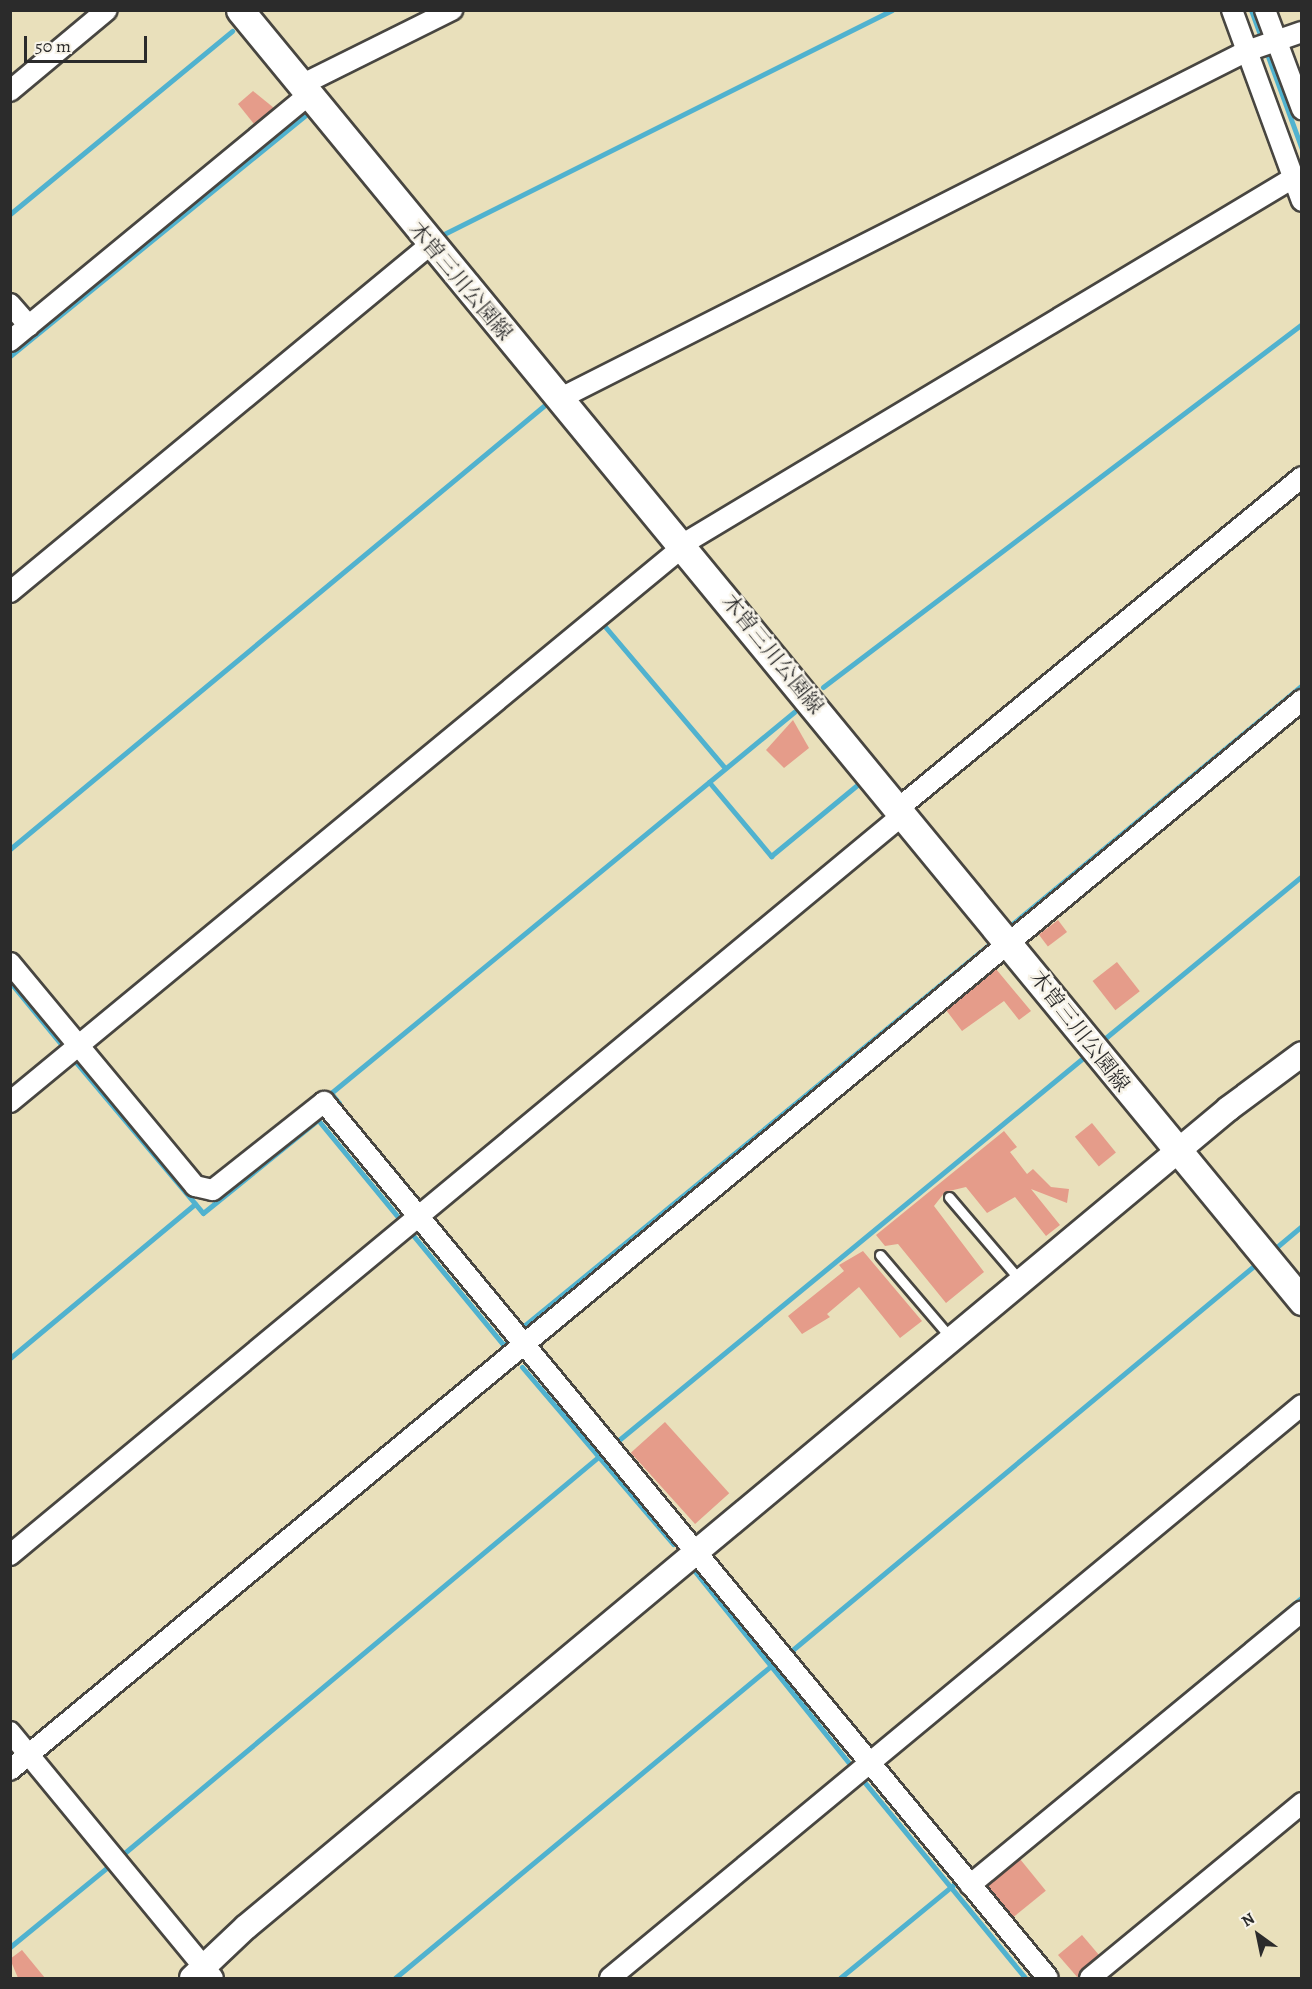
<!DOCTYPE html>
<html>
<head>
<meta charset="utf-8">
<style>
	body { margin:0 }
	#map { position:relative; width:1312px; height:1989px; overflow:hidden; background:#e9e0bb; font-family:Alegreya,"Noto Serif JP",serif }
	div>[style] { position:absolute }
	.stream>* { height:5px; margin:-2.5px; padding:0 2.5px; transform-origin:2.5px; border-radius:2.5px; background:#50b2cf }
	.building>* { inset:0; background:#e59c8a; transform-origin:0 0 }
	.roads { filter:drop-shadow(2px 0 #484641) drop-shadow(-2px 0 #484641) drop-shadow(0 2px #484641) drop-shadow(0 -2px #484641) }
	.service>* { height:9px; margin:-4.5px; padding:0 4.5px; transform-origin:4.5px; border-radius:4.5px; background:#fff }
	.minor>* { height:20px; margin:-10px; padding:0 10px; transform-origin:10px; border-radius:10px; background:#fff }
	.tertiary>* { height:24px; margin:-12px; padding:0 12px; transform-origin:12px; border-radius:12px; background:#fff }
	.secondary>* { height:27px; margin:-13.5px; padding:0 13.5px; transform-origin:13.5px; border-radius:13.5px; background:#fff }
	span { translate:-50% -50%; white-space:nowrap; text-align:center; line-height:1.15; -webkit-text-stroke:5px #f7f3e8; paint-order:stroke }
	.street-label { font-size:21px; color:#2b2b2b }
	.frame { position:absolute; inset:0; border:12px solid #2b2b2b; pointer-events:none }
	.north { position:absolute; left:1228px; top:1905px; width:60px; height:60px; -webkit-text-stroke:4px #f7f3e8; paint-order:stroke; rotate:327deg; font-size:16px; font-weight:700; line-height:24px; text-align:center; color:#2b2b2b }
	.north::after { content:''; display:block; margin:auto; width:21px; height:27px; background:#2b2b2b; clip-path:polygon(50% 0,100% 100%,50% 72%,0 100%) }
	.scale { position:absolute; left:24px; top:36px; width:123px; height:27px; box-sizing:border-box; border:3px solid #2b2b2b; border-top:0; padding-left:8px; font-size:18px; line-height:21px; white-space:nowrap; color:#2b2b2b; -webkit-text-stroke:4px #f7f3e8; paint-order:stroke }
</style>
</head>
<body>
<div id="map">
	<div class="stream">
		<div style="left:1251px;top:10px;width:148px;rotate:69.9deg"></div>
		<div style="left:10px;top:214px;width:288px;rotate:-39.5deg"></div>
		<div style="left:444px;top:234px;width:501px;rotate:-26.57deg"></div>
		<div style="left:10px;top:356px;width:381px;rotate:-39.2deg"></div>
		<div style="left:602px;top:623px;width:190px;rotate:49.7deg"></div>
		<div style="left:823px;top:687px;width:601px;rotate:-37.16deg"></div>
		<div style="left:709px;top:782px;width:97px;rotate:50deg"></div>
		<div style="left:771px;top:856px;width:112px;rotate:-39.5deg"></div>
		<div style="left:10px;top:849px;width:697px;rotate:-39.7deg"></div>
		<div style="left:1011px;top:925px;width:377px;rotate:-39.5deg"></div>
		<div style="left:10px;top:982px;width:87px;rotate:50.6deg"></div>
		<div style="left:1103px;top:1040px;width:258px;rotate:-39.5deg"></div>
		<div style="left:74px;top:1060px;width:200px;rotate:49.9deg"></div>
		<div style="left:203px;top:1213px;width:148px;rotate:-39deg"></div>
		<div style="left:318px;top:1120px;width:134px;rotate:50.5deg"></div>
		<div style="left:335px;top:1106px;width:5px;rotate:-37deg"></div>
		<div style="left:339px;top:1103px;width:13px;rotate:-129deg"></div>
		<div style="left:331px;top:1093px;width:600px;rotate:-39.45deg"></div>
		<div style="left:412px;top:1234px;width:148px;rotate:50.5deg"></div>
		<div style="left:1272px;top:1251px;width:39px;rotate:-40deg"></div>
		<div style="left:519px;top:1330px;width:612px;rotate:-39.36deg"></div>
		<div style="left:10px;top:1358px;width:241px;rotate:-39.8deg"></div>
		<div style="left:522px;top:1367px;width:233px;rotate:49.5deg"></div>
		<div style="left:425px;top:1413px;width:104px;rotate:-39.5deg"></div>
		<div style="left:505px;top:1347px;width:9px;rotate:-69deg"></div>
		<div style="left:614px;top:1444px;width:607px;rotate:-39.46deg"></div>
		<div style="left:693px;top:1569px;width:254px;rotate:51.2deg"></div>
		<div style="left:790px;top:1652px;width:605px;rotate:-39.77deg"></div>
		<div style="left:861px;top:1778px;width:259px;rotate:50.6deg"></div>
		<div style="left:122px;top:1855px;width:627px;rotate:-39.89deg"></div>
		<div style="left:971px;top:1871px;width:430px;rotate:-39.6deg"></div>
		<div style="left:10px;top:1947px;width:128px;rotate:-39.3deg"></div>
		<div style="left:395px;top:1978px;width:489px;rotate:-39.7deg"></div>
		<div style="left:840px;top:1978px;width:151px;rotate:-39.4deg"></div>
	</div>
	<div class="building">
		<div style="clip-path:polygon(253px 91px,274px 108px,254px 124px,238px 104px)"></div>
		<div style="clip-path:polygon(793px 720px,809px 748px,784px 768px,766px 750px)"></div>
		<div style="left:1058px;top:920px;width:15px;height:24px;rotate:53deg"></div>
		<div style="left:1117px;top:962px;width:37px;height:31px;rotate:52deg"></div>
		<div style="clip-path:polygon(996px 969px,1031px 1011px,1019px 1020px,1004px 1001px,962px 1031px,946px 1010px)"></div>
		<div style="left:1092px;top:1123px;width:38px;height:22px;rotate:51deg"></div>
		<div style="clip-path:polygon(1004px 1131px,1017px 1147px,1010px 1152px,1027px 1174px,1033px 1169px,1051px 1187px,1069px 1189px,1067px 1203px,1031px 1189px,1060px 1225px,1046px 1236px,1015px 1197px,987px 1213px,966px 1187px,945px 1192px,934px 1206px,984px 1272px,946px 1303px,898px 1244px,885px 1246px,876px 1235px)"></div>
		<div style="clip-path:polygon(863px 1251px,922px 1321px,900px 1338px,859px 1287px,827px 1314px,830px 1317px,802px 1334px,788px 1316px,844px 1271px,839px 1265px)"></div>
		<div style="left:665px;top:1422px;width:96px;height:46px;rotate:48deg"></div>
		<div style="left:1020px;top:1859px;width:41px;height:42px;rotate:51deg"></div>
		<div style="clip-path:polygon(1082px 1935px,1099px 1955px,1078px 1978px,1058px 1955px)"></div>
		<div style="clip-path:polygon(22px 1950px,45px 1978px,18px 1978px,10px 1959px)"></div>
	</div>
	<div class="roads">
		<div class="service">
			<div style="left:949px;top:1197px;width:109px;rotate:49.5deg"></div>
			<div style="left:880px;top:1255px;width:109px;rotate:49.5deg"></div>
		</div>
		<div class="minor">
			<div style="left:1232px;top:10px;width:203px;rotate:69.9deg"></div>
			<div style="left:1265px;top:10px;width:106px;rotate:69.5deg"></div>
			<div style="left:301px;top:85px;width:169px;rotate:-26.4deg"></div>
			<div style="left:10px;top:91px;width:126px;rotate:-39.9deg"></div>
			<div style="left:10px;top:304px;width:29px;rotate:49deg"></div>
			<div style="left:10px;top:341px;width:386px;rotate:-39.5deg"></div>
			<div style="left:559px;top:399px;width:771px;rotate:-26.83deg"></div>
			<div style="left:1247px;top:51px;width:58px;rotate:-19.1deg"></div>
			<div style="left:683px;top:544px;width:711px;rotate:-30.96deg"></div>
			<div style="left:10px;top:592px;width:546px;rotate:-39.58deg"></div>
			<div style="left:900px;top:807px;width:520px;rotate:-39.38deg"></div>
			<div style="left:10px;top:963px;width:290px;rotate:50.3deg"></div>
			<div style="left:195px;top:1186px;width:18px;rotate:13deg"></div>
			<div style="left:213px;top:1190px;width:142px;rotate:-38.4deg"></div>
			<div style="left:324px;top:1102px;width:1136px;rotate:50.43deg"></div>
			<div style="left:10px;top:1102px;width:874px;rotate:-39.52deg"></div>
			<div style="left:10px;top:1555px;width:1163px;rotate:-39.66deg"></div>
			<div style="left:10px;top:1732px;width:319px;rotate:50.5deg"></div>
			<div style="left:10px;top:1770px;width:1678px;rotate:-39.63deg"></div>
			<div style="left:970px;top:1885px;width:430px;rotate:-39.5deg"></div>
			<div style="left:610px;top:1978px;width:898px;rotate:-39.63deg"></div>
			<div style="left:1090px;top:1978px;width:275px;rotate:-39.5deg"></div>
		</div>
		<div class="tertiary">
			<div style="left:192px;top:1978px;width:74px;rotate:-43.4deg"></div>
			<div style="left:246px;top:1927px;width:1278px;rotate:-39.79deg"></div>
			<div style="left:1228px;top:1109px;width:92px;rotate:-36.6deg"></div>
		</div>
		<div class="secondary">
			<div style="left:240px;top:10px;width:1672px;rotate:50.56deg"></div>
		</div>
	</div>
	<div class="street-label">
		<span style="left:461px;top:281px;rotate:50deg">木曽三川公園線</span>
		<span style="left:773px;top:654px;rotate:51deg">木曽三川公園線</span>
		<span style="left:1080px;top:1031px;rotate:52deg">木曽三川公園線</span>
	</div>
	<div class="frame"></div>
	<div class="north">N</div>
	<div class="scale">50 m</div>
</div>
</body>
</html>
